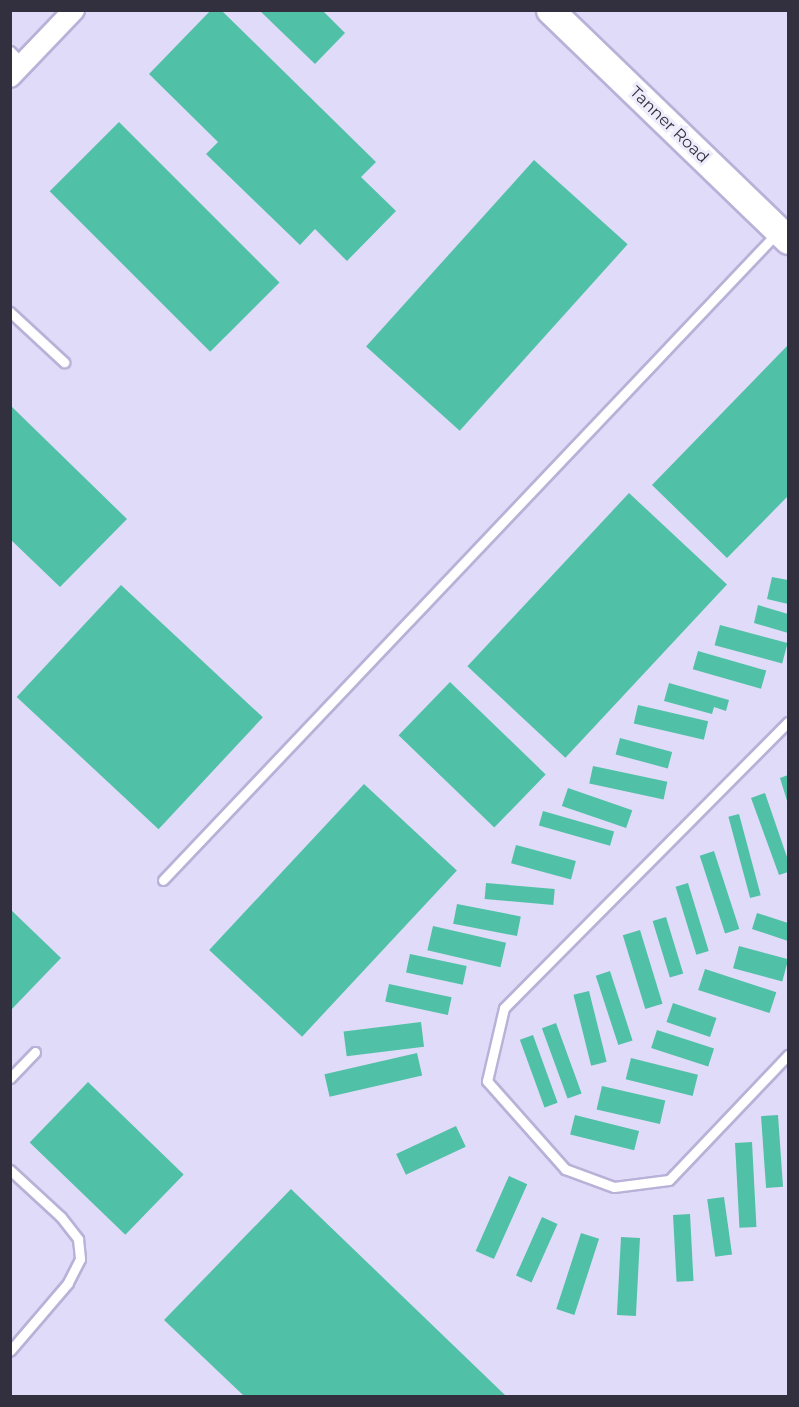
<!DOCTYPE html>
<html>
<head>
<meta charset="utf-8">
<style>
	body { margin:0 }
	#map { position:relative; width:799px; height:1407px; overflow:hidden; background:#e1dbfa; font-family:Montserrat,sans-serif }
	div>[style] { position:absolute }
	.building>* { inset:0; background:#50c1a6; transform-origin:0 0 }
	.roads { filter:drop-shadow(2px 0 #b9b1d7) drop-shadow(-2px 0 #b9b1d7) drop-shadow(0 2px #b9b1d7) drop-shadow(0 -2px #b9b1d7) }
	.lane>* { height:9px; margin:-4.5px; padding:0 4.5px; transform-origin:4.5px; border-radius:4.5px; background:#fff }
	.street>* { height:20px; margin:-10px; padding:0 10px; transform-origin:10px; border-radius:10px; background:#fff }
	.secondary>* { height:27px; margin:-13.5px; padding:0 13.5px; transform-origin:13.5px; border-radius:13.5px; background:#fff }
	span { translate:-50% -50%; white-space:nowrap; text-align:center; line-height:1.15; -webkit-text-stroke:6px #eeebfb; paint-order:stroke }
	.street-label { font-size:16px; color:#322f3e }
	.frame { position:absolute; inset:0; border:12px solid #322f3e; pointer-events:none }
</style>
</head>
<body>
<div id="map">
	<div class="building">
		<div style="clip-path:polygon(211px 10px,221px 10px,376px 162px,361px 177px,396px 211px,347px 261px,315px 229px,300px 245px,206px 154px,218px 142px,149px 74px)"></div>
		<div style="clip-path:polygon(259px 10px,322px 10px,345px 33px,315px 64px)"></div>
		<div style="left:119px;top:122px;width:227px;height:98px;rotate:45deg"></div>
		<div style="left:534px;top:160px;width:126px;height:251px;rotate:42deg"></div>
		<div style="clip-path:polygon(788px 345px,788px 496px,727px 558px,652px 485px)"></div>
		<div style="clip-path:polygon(10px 405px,127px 519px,60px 587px,10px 539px)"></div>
		<div style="left:629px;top:493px;width:134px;height:237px;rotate:43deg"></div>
		<div style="clip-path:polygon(772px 577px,788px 580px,788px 604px,767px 599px)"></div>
		<div style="left:121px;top:585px;width:194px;height:153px;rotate:43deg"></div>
		<div style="clip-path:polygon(758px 605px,788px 614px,788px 633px,754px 623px)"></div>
		<div style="left:720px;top:625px;width:70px;height:21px;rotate:15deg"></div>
		<div style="left:698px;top:651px;width:71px;height:19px;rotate:16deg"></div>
		<div style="left:450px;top:682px;width:133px;height:74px;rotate:44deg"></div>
		<div style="clip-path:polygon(669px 683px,729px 700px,726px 711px,714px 707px,712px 714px,664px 701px)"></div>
		<div style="left:638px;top:705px;width:72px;height:19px;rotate:13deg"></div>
		<div style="left:620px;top:738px;width:54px;height:17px;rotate:15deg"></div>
		<div style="left:593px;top:766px;width:76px;height:18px;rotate:12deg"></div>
		<div style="clip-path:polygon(788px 775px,788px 804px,780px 778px)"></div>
		<div style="left:364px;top:784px;width:127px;height:227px;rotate:43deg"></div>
		<div style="left:568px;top:788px;width:68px;height:19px;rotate:19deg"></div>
		<div style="clip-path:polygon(765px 793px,788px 860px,788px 872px,779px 875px,751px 798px)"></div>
		<div style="left:543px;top:811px;width:74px;height:15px;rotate:16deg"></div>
		<div style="left:739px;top:814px;width:84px;height:11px;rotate:75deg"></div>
		<div style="left:516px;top:845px;width:62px;height:19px;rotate:15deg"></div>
		<div style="left:714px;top:851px;width:82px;height:15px;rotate:72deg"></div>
		<div style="left:486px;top:883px;width:69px;height:16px;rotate:5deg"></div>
		<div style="left:688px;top:883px;width:71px;height:13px;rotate:73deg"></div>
		<div style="left:457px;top:904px;width:65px;height:20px;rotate:11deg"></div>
		<div style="clip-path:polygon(10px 909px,61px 958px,10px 1011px)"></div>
		<div style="clip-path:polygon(757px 913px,788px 923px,788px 941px,752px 929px)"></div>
		<div style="left:666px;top:917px;width:59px;height:14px;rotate:73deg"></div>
		<div style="left:433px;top:926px;width:75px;height:25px;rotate:13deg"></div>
		<div style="left:640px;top:930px;width:77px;height:18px;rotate:73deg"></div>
		<div style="left:739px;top:946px;width:51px;height:23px;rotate:15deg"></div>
		<div style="left:410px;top:954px;width:58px;height:19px;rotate:12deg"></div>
		<div style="left:705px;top:969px;width:75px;height:22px;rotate:18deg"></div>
		<div style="left:610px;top:971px;width:73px;height:15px;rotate:72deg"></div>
		<div style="left:389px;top:984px;width:64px;height:18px;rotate:12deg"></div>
		<div style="left:589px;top:991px;width:73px;height:16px;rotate:76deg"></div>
		<div style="left:673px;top:1003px;width:46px;height:20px;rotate:19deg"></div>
		<div style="left:421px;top:1022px;width:25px;height:78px;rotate:83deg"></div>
		<div style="left:556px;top:1023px;width:75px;height:15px;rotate:70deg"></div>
		<div style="left:657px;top:1030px;width:60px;height:19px;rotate:18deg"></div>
		<div style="left:533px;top:1035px;width:72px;height:14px;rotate:70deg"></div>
		<div style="left:417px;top:1053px;width:23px;height:95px;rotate:77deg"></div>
		<div style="left:631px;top:1058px;width:69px;height:22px;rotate:14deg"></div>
		<div style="left:88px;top:1082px;width:133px;height:84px;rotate:44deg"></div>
		<div style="left:602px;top:1086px;width:65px;height:24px;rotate:13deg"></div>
		<div style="left:575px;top:1115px;width:66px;height:20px;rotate:14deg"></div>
		<div style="left:778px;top:1115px;width:72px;height:17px;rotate:86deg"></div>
		<div style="left:456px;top:1126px;width:23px;height:66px;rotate:65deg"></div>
		<div style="left:752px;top:1142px;width:85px;height:17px;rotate:87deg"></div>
		<div style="left:509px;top:1176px;width:20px;height:82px;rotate:24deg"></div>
		<div style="clip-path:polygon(291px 1189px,506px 1396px,244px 1396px,164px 1320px)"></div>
		<div style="left:724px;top:1197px;width:58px;height:17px;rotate:82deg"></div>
		<div style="left:690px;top:1214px;width:67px;height:17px;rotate:87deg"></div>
		<div style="left:542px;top:1217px;width:17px;height:64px;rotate:24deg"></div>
		<div style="left:581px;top:1233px;width:19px;height:80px;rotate:18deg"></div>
		<div style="left:621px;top:1237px;width:19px;height:78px;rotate:3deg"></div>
	</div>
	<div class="roads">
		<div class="lane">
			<div style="left:10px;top:51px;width:18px;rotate:45deg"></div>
			<div style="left:10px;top:312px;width:74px;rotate:42.8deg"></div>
			<div style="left:788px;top:722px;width:403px;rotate:134.8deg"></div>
			<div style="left:504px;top:1008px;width:75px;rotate:103.1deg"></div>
			<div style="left:487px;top:1081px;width:118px;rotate:48.4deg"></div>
			<div style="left:565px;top:1169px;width:52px;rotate:20.2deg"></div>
			<div style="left:614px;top:1187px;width:55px;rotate:-7.3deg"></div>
			<div style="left:669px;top:1180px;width:173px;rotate:-46.4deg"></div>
			<div style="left:163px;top:880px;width:892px;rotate:-46.5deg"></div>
			<div style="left:10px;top:1078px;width:36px;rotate:-46deg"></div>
			<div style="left:10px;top:1170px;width:69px;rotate:42.7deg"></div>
			<div style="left:61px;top:1217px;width:28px;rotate:52deg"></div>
			<div style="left:78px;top:1239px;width:20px;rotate:84deg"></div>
			<div style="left:80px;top:1259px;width:27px;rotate:117deg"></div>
			<div style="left:68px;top:1283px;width:89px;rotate:130.5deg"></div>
		</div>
		<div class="street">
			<div style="left:10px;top:77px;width:93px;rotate:-46.3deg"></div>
		</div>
		<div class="secondary">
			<div style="left:550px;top:10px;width:331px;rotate:44deg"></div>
		</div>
	</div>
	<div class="street-label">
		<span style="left:669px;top:125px;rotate:44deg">Tanner Road</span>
	</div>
	<div class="frame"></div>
</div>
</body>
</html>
